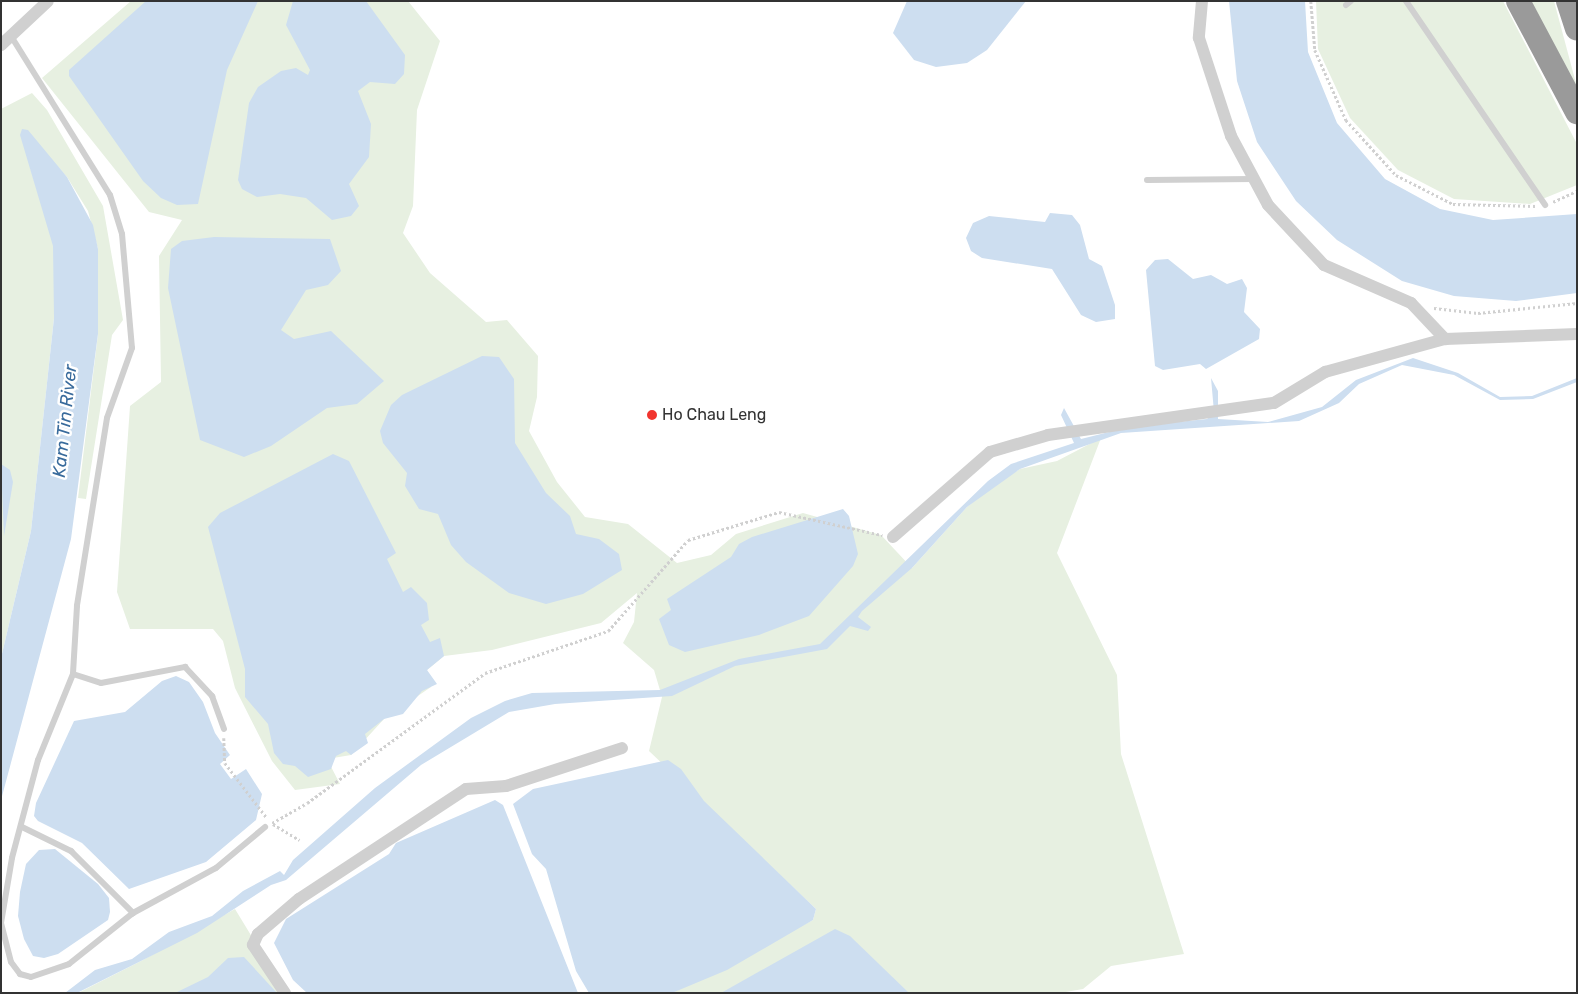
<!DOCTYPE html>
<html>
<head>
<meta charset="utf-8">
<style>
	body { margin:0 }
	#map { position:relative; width:1578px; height:994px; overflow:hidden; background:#fff; font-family:Rubik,sans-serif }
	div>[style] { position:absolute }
	.green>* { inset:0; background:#e7f0e1 }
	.water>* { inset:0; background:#cddef0 }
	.path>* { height:2.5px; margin-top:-1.25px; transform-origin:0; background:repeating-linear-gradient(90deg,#d0d0d0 0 2.5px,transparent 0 5px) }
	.service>* { height:6px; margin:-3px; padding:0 3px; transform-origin:3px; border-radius:3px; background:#d0d0d0 }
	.minor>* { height:12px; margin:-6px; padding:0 6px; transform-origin:6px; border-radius:6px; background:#d0d0d0 }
	.motorway>* { height:24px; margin:-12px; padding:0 12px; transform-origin:12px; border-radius:12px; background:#9a9a9a }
	.dots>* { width:14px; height:14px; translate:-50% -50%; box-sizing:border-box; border:2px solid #fff; border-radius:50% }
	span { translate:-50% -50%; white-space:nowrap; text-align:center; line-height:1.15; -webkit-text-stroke:5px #fff; paint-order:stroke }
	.poi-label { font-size:16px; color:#333 }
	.left { translate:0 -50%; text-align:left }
	.water-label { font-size:18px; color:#396b9c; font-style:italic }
	.frame { position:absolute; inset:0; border:2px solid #333; pointer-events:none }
</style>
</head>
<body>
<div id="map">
	<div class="green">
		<div style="clip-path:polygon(131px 1px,408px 1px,440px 41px,417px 110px,413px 206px,403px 233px,430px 273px,486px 322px,507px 320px,538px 356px,537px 397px,529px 431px,557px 482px,585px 517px,628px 524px,677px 563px,711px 555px,736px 534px,803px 513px,881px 535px,912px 568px,967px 507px,992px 487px,1020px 469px,1057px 461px,1101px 438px,1057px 553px,1117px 675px,1121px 754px,1184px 954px,1111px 966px,1083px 989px,1060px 993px,672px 993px,813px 920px,816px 909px,649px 751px,662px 697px,654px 670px,623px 643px,634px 622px,637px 593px,601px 623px,492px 650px,444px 656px,427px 670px,431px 687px,384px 719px,351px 755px,327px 759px,340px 784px,295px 790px,272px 761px,235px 688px,223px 641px,213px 629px,130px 629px,117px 592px,130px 406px,161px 382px,159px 256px,182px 220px,149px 212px,42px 78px)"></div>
		<div style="clip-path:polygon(1316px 1px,1503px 1px,1577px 144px,1577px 185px,1530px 204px,1454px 199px,1398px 170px,1350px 118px,1318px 49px)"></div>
		<div style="clip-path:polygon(1530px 1px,1554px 1px,1577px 87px)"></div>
		<div style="clip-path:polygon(32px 93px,47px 110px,103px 206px,123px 320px,112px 335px,86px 499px,78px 498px,98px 334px,98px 249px,88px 211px,67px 177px,49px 157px,30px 167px,54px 246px,54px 318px,31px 531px,1px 658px,1px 109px)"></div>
		<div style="clip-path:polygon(235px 909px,286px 993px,78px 993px,143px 960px)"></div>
	</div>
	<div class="water">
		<div style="clip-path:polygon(146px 1px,258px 1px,227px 70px,198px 204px,177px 205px,161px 198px,143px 181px,69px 76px,69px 70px)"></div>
		<div style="clip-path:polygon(293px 1px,366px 1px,405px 55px,404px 74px,395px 84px,370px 82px,358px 91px,371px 124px,369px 157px,349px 184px,359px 206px,351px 216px,332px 220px,306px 198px,280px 194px,257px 197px,242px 189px,238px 180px,249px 103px,258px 87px,281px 71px,296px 68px,308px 75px,310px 70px,286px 25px)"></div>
		<div style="clip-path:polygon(907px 1px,1026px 1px,987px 50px,967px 63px,936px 67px,914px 60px,893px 33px)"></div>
		<div style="clip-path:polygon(1229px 1px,1305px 1px,1308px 52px,1337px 123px,1385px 179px,1440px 209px,1493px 220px,1577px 214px,1577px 293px,1516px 301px,1454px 296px,1402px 281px,1337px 240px,1296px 201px,1257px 142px,1237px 81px)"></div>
		<div style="clip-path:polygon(22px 129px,28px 130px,67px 177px,93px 225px,98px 249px,98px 334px,71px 539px,1px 800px,1px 658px,31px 531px,54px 318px,53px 246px,20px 135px)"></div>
		<div style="clip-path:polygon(1050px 213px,1072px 215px,1080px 225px,1089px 259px,1102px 266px,1115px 305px,1115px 319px,1096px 322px,1081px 315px,1052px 269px,982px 258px,971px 251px,966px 238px,973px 223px,989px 216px,1045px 222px)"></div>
		<div style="clip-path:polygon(214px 237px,330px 239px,341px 271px,328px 285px,306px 290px,281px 330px,294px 339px,331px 331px,384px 381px,357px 404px,327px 408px,271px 446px,244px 457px,200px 440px,168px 288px,171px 249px,182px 241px)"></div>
		<div style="clip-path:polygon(1168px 259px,1193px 279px,1211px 275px,1227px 284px,1242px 279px,1247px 288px,1244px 312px,1260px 329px,1259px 339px,1206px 369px,1200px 364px,1163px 370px,1155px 366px,1146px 270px,1155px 260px)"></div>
		<div style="clip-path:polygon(482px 356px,499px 357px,514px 379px,515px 443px,546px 493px,570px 516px,576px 534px,599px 539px,619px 554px,622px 570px,583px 594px,546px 604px,509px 593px,466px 562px,451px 545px,438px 514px,419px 509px,405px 486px,407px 473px,383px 443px,380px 431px,391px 405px,402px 395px)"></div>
		<div style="clip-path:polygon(1413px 358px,1458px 373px,1500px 397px,1532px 396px,1577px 378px,1577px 382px,1533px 399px,1500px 400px,1454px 375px,1402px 365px,1359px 384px,1339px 403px,1299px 421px,1121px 433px,1020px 469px,967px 507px,912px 568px,862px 611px,858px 617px,871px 627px,868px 631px,850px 626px,827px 649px,735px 666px,672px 696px,555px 704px,509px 712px,421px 765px,286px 880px,271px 885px,197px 933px,77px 993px,65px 993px,95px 970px,132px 959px,169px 932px,212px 916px,243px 891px,280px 871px,284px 875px,293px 860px,375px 788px,471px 718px,505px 701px,532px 693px,660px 690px,739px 659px,820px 644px,988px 481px,1011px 464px,1074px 443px,1061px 415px,1064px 408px,1081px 439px,1129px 427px,1207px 419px,1214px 412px,1211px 378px,1218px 391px,1218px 419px,1268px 422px,1322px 407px,1356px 380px)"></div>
		<div style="clip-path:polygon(333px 454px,349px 461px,396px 553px,387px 559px,403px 592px,411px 587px,427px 603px,429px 620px,421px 625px,430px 642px,440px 638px,444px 656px,427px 670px,437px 684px,422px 691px,403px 714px,384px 719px,365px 734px,368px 743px,351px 755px,346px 751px,336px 756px,331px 769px,308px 777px,295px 766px,283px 764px,274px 753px,268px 724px,245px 697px,245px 669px,208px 527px,220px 513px)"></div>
		<div style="clip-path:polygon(1px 464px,10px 470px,13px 482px,4px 536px)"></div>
		<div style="clip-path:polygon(843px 509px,849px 516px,858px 554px,853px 566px,809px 616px,759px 635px,685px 652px,669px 645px,659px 619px,671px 610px,667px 599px,731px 557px,739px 544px,752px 537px)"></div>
		<div style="clip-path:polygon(176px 676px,189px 682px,203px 702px,215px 733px,230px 755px,220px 764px,231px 779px,246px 769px,262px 794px,256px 820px,206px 862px,129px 889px,82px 843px,38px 821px,34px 816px,36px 803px,74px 721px,125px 712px,162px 681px)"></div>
		<div style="clip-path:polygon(668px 760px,681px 769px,704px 801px,816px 909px,813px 920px,727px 970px,672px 993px,589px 993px,576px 971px,546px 869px,532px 854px,513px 804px,533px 789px)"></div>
		<div style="clip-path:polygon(495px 800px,503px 805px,578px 993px,307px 993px,293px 980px,274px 943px,286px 919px,389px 854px,396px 843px)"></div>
		<div style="clip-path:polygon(55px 849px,98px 884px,109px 898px,110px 912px,108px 920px,58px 954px,44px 958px,33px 956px,24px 939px,18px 916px,20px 892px,26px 864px,39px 850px)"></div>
		<div style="clip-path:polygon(835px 929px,850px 936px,909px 993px,721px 993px)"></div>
		<div style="clip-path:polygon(244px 957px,277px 993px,175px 993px,208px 977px,228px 958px)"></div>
	</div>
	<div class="path">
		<div style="left:1311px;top:1px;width:49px;rotate:85.3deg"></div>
		<div style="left:1315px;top:50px;width:77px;rotate:66.1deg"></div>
		<div style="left:1346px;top:120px;width:74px;rotate:47.7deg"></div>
		<div style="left:1396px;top:175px;width:64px;rotate:27deg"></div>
		<div style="left:1453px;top:204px;width:83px;rotate:1.4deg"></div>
		<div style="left:1553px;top:202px;width:26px;rotate:-25deg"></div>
		<div style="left:1434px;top:308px;width:44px;rotate:6.5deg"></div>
		<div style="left:1478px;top:313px;width:100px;rotate:-5.8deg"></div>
		<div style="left:224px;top:738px;width:25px;rotate:88deg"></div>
		<div style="left:225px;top:763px;width:69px;rotate:52.6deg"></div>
		<div style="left:272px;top:823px;width:40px;rotate:-29.7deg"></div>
		<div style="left:307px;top:803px;width:220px;rotate:-36.1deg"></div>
		<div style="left:485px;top:673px;width:130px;rotate:-18.9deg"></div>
		<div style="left:608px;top:631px;width:121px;rotate:-48.7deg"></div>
		<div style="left:688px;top:540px;width:95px;rotate:-17.1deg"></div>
		<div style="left:779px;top:512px;width:106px;rotate:12.6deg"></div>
		<div style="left:273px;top:824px;width:31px;rotate:31deg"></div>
	</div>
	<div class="service">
		<div style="left:1406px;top:1px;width:247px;rotate:55.7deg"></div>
		<div style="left:1346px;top:5px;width:6px;rotate:-39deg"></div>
		<div style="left:11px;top:36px;width:187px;rotate:58.1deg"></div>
		<div style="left:110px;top:195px;width:41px;rotate:72.9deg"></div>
		<div style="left:122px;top:234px;width:114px;rotate:85deg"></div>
		<div style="left:132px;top:348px;width:74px;rotate:109.7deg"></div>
		<div style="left:107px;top:418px;width:190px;rotate:99.1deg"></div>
		<div style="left:77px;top:606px;width:68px;rotate:93.4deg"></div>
		<div style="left:73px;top:674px;width:93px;rotate:112.1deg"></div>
		<div style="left:38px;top:760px;width:101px;rotate:104.9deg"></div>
		<div style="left:12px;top:858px;width:66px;rotate:99.6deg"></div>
		<div style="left:1px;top:923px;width:40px;rotate:75.6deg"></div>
		<div style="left:11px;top:962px;width:15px;rotate:53deg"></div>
		<div style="left:20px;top:974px;width:11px;rotate:15deg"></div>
		<div style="left:31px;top:977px;width:40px;rotate:-18.9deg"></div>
		<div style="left:69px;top:964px;width:82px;rotate:-38.6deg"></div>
		<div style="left:133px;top:913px;width:94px;rotate:-28.5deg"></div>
		<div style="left:216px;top:868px;width:64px;rotate:-39.9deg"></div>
		<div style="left:1147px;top:180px;width:107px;rotate:-0.5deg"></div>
		<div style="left:73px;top:674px;width:29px;rotate:18deg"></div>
		<div style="left:101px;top:683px;width:86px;rotate:-10.8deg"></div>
		<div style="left:185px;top:667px;width:40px;rotate:47deg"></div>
		<div style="left:212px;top:696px;width:35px;rotate:70deg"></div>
		<div style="left:22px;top:827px;width:55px;rotate:26.1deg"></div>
		<div style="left:71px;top:851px;width:88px;rotate:45deg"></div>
	</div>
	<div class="minor">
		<div style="left:1202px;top:1px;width:37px;rotate:95deg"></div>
		<div style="left:1199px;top:38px;width:103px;rotate:71.9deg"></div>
		<div style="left:1231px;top:136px;width:78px;rotate:61.8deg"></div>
		<div style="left:1268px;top:205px;width:82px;rotate:47deg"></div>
		<div style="left:1324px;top:265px;width:95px;rotate:23.6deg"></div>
		<div style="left:1411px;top:303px;width:50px;rotate:46.6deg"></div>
		<div style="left:1445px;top:339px;width:132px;rotate:-2.2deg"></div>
		<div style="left:1px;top:45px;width:64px;rotate:-43.1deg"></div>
		<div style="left:893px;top:537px;width:129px;rotate:-41.2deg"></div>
		<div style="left:990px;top:452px;width:60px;rotate:-16.3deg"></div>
		<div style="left:1048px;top:435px;width:228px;rotate:-8.1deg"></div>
		<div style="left:1274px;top:403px;width:60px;rotate:-31.3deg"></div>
		<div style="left:1325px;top:372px;width:124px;rotate:-15.4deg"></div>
		<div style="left:285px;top:993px;width:58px;rotate:-123.7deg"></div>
		<div style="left:253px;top:945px;width:12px;rotate:-66deg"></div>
		<div style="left:258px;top:934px;width:54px;rotate:-40.5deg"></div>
		<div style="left:299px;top:899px;width:200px;rotate:-33.4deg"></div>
		<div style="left:466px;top:789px;width:40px;rotate:-4.3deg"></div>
		<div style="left:506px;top:786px;width:122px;rotate:-18.1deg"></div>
	</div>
	<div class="motorway">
		<div style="left:1518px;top:1px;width:126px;rotate:62deg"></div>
		<div style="left:1568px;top:1px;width:29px;rotate:72deg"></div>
	</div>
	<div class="dots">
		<div style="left:652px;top:415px;background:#f1342e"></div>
	</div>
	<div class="poi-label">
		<span class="left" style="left:662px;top:415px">Ho Chau Leng</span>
	</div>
	<div class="water-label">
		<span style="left:65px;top:421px;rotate:-84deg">Kam Tin River</span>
	</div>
	<div class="frame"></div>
</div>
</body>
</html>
